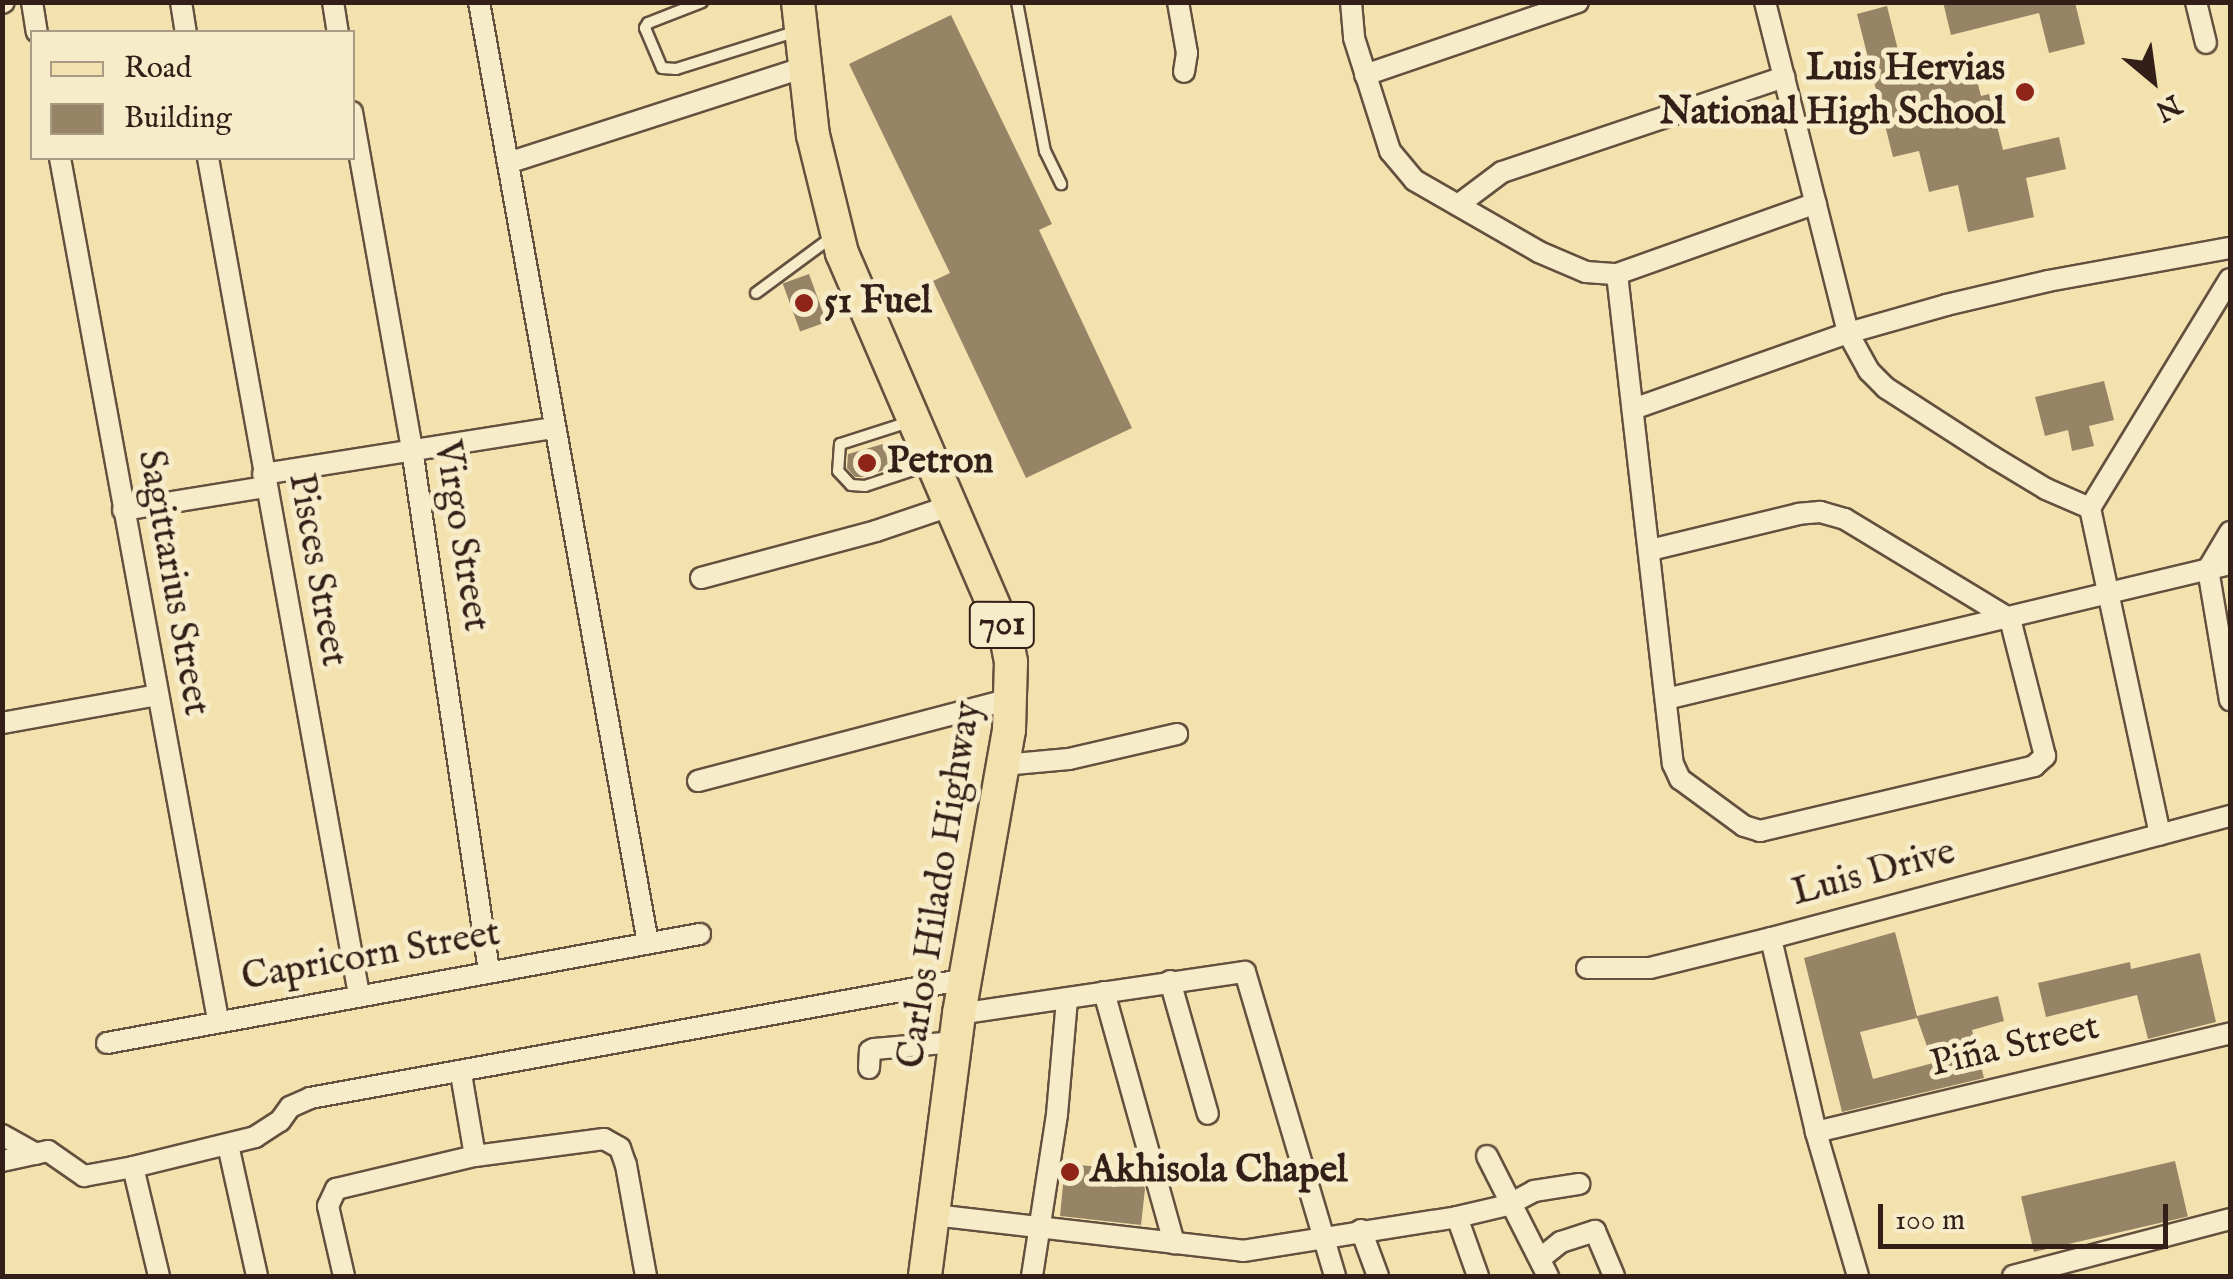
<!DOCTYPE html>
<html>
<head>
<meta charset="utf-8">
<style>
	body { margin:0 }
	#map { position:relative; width:2233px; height:1279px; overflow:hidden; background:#f3e2ae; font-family:"IM FELL English",serif }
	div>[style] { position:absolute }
	.building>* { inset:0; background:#978466; transform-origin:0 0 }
	.roads { filter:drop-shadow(2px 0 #64503e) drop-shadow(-2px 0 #64503e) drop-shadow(0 2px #64503e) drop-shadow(0 -2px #64503e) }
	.lane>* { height:10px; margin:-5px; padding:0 5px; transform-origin:5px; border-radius:5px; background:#f7ecca }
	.street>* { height:20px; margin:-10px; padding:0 10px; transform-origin:10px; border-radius:10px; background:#f7ecca }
	.primary>* { height:32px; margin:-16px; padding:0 16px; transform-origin:16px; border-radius:16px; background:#f3e2ae }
	.dots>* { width:28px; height:28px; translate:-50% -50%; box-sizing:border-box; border:5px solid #f7ecca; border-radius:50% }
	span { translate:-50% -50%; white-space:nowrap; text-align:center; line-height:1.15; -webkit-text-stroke:10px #f7ecca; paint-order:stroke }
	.shield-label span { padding:2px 8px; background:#f7ecca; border:2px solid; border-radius:8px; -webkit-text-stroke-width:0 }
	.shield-label { font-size:35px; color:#341f18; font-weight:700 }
	.poi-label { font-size:38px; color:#341f18; font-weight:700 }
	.right { translate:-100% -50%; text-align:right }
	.left { translate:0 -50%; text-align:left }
	.street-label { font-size:38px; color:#341f18 }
	.frame { position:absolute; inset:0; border:5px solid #341f18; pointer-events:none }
	.legend { position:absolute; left:30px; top:30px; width:325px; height:130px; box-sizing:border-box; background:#f7ecca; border:2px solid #a99a83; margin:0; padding:12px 18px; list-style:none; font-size:30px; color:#341f18 }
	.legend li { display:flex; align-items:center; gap:20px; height:50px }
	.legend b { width:50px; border:2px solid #a99a83 }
	.north { position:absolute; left:2103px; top:30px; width:100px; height:100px; -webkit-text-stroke:8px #f7ecca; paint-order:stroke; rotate:151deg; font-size:28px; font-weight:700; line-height:40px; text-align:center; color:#341f18 }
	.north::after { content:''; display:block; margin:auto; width:35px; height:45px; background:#341f18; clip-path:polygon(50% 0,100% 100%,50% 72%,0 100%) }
	.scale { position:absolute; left:1878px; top:1204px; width:290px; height:45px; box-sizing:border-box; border:5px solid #341f18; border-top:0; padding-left:12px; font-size:30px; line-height:35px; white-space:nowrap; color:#341f18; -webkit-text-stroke:8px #f7ecca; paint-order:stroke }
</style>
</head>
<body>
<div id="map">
	<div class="building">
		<div style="clip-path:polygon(1943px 2px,2075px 2px,2085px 44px,2049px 53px,2039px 13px,1951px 35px)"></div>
		<div style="clip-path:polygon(1887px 6px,1904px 74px,1971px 57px,1981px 96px,1989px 94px,2003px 150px,2059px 137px,2066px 169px,2026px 178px,2034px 217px,1968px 232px,1958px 185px,1929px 192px,1919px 151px,1893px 157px,1857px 14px)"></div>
		<div style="clip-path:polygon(951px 15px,1052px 224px,1039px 230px,1132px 428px,1026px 478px,933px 281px,950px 273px,849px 64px)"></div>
		<div style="left:809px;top:274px;width:51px;height:28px;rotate:70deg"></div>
		<div style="clip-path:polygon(2104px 381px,2114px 420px,2089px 426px,2094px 446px,2072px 451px,2068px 430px,2045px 436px,2035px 397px)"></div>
		<div style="clip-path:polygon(883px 444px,890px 468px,864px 477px,855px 477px,847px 468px,848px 454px)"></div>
		<div style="clip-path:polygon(evenodd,1895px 932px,1917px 1016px,1998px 996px,2004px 1021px,1972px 1030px,1984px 1078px,1842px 1112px,1804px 958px,1895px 932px,1917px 1018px,1933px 1063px,1873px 1079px,1860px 1032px,1917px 1018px)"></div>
		<div style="clip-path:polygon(2200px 953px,2216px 1022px,2148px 1039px,2137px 995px,2046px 1017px,2038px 983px,2130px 962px,2131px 969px)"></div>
		<div style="left:2175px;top:1161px;width:57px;height:158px;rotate:77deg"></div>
		<div style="clip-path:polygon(1065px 1164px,1139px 1170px,1145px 1189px,1141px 1225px,1060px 1216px)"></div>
	</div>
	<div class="roads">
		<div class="lane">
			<div style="left:702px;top:2px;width:58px;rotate:158.7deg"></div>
			<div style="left:648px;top:23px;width:6px;rotate:121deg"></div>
			<div style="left:645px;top:28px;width:43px;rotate:67deg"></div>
			<div style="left:662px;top:68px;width:14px;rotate:4deg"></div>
			<div style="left:676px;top:69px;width:124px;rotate:-17.4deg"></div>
			<div style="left:1017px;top:2px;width:152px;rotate:79.4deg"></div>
			<div style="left:1045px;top:151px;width:37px;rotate:64deg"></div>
			<div style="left:756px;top:293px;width:94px;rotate:-36.4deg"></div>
			<div style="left:909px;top:422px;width:72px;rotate:162.3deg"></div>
			<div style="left:840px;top:444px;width:27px;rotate:94deg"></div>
			<div style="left:838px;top:471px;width:19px;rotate:47deg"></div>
			<div style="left:851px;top:485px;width:14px;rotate:4deg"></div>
			<div style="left:865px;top:486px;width:70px;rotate:-18.4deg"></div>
		</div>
		<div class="street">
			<div style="left:32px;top:2px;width:30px;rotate:81deg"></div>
			<div style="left:181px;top:2px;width:30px;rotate:81deg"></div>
			<div style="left:333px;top:2px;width:30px;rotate:81deg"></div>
			<div style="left:479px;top:2px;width:956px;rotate:79.82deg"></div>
			<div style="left:1178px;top:2px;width:52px;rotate:80deg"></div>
			<div style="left:1187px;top:53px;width:19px;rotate:99deg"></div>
			<div style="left:1351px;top:2px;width:36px;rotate:85deg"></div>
			<div style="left:1354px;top:38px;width:119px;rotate:72.3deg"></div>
			<div style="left:1390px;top:151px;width:38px;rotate:50deg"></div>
			<div style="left:1414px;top:180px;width:144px;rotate:29.9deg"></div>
			<div style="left:1539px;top:252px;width:51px;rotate:23.1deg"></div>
			<div style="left:1586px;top:272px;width:31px;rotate:4deg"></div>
			<div style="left:1617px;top:274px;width:493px;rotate:83.5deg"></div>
			<div style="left:1673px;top:764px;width:17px;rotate:65deg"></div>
			<div style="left:1680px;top:779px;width:79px;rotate:36.3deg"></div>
			<div style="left:1744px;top:826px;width:17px;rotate:17deg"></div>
			<div style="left:1760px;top:831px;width:282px;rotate:-13.3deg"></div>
			<div style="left:2034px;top:766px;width:15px;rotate:-42deg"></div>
			<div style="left:2045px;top:756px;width:141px;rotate:-104.3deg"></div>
			<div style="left:2010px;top:619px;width:193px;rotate:-148.8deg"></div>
			<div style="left:1845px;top:519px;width:26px;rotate:-164deg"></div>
			<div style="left:1820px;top:512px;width:21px;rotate:175deg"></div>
			<div style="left:1799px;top:514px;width:153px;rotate:166.4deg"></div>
			<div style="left:1765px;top:2px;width:341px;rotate:75.9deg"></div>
			<div style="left:1848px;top:333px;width:43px;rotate:61.1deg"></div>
			<div style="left:1869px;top:371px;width:24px;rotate:45deg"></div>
			<div style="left:1886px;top:388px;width:127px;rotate:32.8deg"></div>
			<div style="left:1993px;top:457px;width:62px;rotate:31.1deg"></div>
			<div style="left:2046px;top:489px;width:48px;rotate:23.4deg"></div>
			<div style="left:2090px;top:508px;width:334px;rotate:77.9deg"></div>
			<div style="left:2196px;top:2px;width:42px;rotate:76.3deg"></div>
			<div style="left:2px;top:3px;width:2px;rotate:-27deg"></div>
			<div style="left:1365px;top:75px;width:225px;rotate:-18.9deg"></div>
			<div style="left:352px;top:112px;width:342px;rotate:79.9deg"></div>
			<div style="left:412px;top:449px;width:528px;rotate:81.61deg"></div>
			<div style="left:60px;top:158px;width:876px;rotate:79.61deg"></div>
			<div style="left:208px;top:158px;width:851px;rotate:79.77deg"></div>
			<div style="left:508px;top:163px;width:309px;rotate:-17.9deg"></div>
			<div style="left:1458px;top:205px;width:55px;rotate:-36.9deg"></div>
			<div style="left:1502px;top:172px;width:298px;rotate:-18.6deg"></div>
			<div style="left:1617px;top:274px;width:211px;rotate:-19.6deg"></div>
			<div style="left:1633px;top:409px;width:228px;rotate:-19.5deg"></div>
			<div style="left:1848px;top:333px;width:102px;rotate:-15.9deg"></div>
			<div style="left:1946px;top:305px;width:105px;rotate:-13.2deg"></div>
			<div style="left:2048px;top:281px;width:185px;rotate:-10.3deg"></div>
			<div style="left:263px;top:474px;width:294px;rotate:-9deg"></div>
			<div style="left:2090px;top:508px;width:268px;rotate:-58.6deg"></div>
			<div style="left:123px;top:510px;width:144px;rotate:-9.2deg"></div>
			<div style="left:2230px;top:532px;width:43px;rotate:120.7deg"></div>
			<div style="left:2208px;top:569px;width:133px;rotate:80.5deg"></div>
			<div style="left:701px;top:578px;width:181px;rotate:-15deg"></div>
			<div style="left:876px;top:531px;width:78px;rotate:-18.7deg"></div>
			<div style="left:1666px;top:699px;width:580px;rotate:-13.46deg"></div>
			<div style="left:2px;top:723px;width:158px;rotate:-10.2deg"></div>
			<div style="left:1003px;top:765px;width:66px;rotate:-5.2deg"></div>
			<div style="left:1069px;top:759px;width:111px;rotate:-13deg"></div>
			<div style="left:698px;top:781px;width:324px;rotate:-14.7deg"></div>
			<div style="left:1587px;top:968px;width:63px"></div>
			<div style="left:1650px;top:968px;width:125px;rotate:-13.9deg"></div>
			<div style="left:1170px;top:981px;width:138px;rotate:74.1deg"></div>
			<div style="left:1104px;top:992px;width:261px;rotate:74.4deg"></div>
			<div style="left:959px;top:1014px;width:289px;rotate:-8.4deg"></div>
			<div style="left:1245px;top:972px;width:317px;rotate:73.5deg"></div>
			<div style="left:107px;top:1043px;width:603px;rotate:-10.42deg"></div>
			<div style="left:869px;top:1068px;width:17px;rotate:-87deg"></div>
			<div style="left:870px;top:1051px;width:4px;rotate:-27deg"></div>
			<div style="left:874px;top:1049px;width:82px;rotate:-4.9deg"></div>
			<div style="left:461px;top:1074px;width:83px;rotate:80.3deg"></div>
			<div style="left:1816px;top:1132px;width:426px;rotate:-13.4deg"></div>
			<div style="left:2px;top:1135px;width:39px;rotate:29deg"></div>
			<div style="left:228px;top:1145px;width:134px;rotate:77.5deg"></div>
			<div style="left:1487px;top:1156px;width:135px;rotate:63.1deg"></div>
			<div style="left:2px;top:1161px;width:47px;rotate:-12.3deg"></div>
			<div style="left:48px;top:1151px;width:44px;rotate:34.8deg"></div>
			<div style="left:84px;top:1176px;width:50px;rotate:-10.4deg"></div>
			<div style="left:133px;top:1167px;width:126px;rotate:-13.8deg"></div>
			<div style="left:255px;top:1137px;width:30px;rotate:-33deg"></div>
			<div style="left:280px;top:1121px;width:17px;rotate:-54deg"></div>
			<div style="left:290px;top:1107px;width:22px;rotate:-24deg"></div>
			<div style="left:310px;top:1098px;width:667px;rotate:-10.28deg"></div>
			<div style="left:133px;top:1167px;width:112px;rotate:76.6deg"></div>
			<div style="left:934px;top:1215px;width:311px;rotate:6.6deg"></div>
			<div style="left:1243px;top:1251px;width:217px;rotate:-9deg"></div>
			<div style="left:1457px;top:1217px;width:52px;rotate:-13.2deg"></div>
			<div style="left:1508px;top:1205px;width:30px;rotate:-28deg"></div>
			<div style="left:1534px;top:1191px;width:46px;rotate:-8.8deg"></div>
			<div style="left:1457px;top:1217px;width:63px;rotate:70.4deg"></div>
			<div style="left:1361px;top:1230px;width:49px;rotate:69.7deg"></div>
			<div style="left:1541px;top:1258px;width:26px;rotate:-39deg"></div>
			<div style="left:1561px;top:1242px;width:36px;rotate:-18deg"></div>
			<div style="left:1595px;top:1231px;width:49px;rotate:67.1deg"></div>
			<div style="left:344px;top:1276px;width:72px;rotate:-102.9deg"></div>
			<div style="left:328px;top:1206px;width:19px;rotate:-65deg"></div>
			<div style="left:336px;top:1189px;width:143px;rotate:-13.4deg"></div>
			<div style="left:475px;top:1156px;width:130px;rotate:-7.5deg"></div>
			<div style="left:604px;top:1139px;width:18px;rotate:29deg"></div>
			<div style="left:620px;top:1148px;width:18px;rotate:71deg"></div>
			<div style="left:626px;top:1165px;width:113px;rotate:79.8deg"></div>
			<div style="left:1032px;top:1276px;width:164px;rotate:-81.2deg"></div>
			<div style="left:1057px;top:1114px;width:115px;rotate:-85deg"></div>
			<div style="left:1858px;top:1276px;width:150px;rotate:-106.3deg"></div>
			<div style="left:1816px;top:1132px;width:199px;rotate:-103.1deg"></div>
			<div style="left:1771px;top:938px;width:475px;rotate:-14.9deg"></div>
			<div style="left:2013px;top:1276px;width:224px;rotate:-14.7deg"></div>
		</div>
		<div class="primary">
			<div style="left:798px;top:2px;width:134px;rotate:83.6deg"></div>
			<div style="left:813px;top:135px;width:122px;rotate:76.2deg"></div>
			<div style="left:842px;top:253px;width:412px;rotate:66.7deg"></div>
			<div style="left:1005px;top:631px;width:32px;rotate:79deg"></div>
			<div style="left:1011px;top:662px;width:68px;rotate:91.7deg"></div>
			<div style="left:1009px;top:730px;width:288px;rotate:100deg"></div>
			<div style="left:959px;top:1014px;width:264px;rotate:97.4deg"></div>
		</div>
	</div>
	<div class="dots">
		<div style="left:2025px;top:92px;background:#8f2418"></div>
		<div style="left:804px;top:303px;background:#8f2418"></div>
		<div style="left:867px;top:463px;background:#8f2418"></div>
		<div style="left:1070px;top:1172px;background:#8f2418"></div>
	</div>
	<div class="shield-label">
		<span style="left:1002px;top:625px">701</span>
	</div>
	<div class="poi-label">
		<span class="right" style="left:2005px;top:92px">Luis Hervias<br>National High School</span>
		<span class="left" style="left:824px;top:303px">51 Fuel</span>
		<span class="left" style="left:887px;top:463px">Petron</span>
		<span class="left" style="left:1090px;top:1172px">Akhisola Chapel</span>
	</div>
	<div class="street-label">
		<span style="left:460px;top:536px;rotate:81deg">Virgo Street</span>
		<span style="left:316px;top:570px;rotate:80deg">Pisces Street</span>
		<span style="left:172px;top:583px;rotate:80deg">Sagittarius Street</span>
		<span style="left:1874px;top:874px;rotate:-15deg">Luis Drive</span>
		<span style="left:941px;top:885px;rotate:-81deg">Carlos Hilado Highway</span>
		<span style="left:371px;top:957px;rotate:-10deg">Capricorn Street</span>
		<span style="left:2015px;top:1047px;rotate:-13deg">Piña Street</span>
	</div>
	<div class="frame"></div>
	<ul class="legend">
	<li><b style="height:12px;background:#f3e2ae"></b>Road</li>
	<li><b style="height:28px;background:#978466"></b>Building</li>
	</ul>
	<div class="north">N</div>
	<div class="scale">100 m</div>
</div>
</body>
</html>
